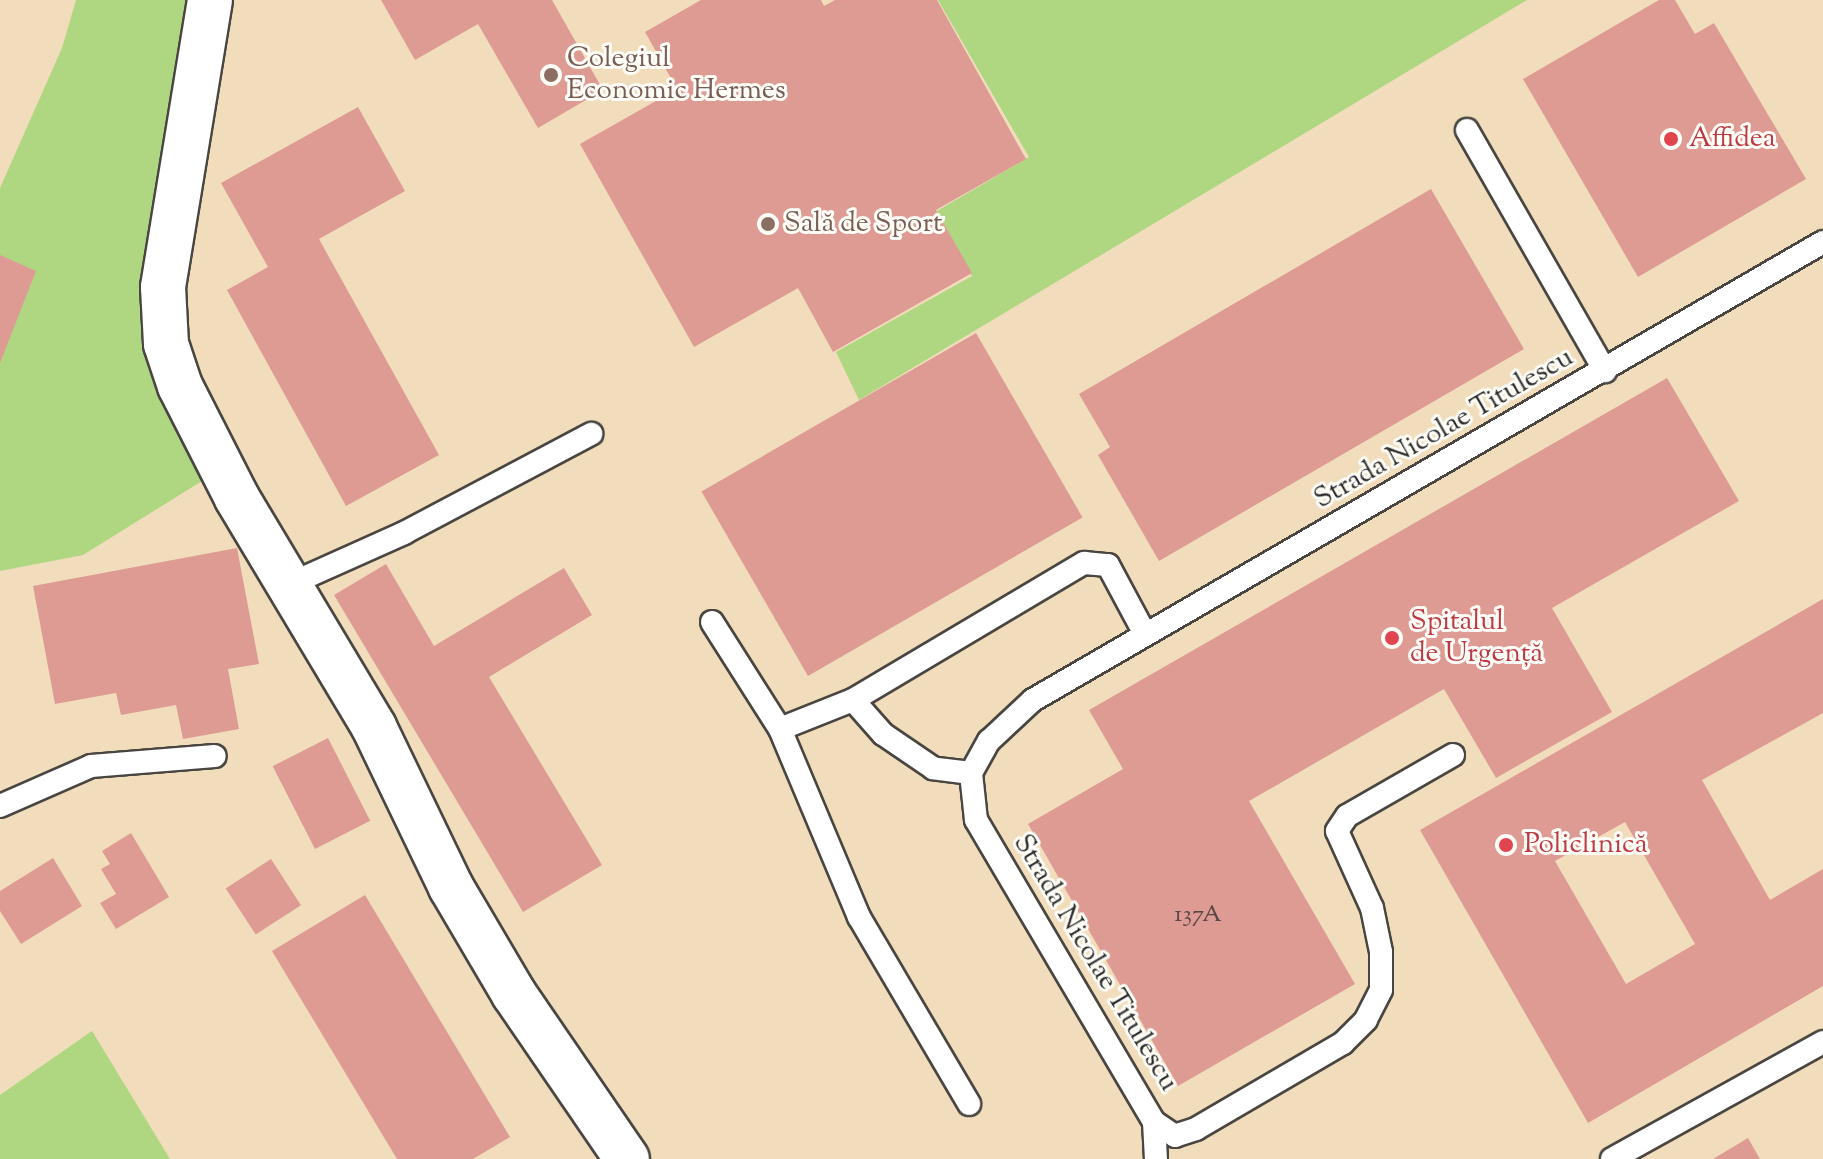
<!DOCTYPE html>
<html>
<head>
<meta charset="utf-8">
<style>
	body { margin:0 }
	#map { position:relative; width:1823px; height:1159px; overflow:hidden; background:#f1ddbc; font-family:"Sorts Mill Goudy",serif }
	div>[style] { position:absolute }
	.green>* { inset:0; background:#afd680 }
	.building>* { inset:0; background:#de9b93; transform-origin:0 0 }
	.roads { filter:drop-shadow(2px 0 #494641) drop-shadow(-2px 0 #494641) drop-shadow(0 2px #494641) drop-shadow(0 -2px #494641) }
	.service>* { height:22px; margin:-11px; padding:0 11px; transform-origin:11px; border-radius:11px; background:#fff }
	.minor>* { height:44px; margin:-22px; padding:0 22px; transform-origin:22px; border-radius:22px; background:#fff }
	.dots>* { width:22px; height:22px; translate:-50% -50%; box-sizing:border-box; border:4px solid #fdfcf7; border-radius:50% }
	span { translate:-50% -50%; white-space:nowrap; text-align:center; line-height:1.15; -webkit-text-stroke:6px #fdfcf7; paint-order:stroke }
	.number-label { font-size:24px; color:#584745 }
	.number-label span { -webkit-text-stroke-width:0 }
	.education-label { font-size:28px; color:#785e54 }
	.left { translate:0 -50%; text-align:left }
	.health-label { font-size:28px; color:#be3a42 }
	.street-label { font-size:28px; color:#2b2b2b }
</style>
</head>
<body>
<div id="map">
	<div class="green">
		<div style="clip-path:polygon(76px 0,192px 0,140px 281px,154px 366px,202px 481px,83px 555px,0 571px,0 188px,62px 48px)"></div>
		<div style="clip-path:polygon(938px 0,1527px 0,859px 400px,836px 352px,972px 276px,937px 211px,1029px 157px)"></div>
		<div style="clip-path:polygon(92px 1031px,170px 1159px,0 1159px,0 1095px)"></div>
	</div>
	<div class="building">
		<div style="clip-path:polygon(381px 0,552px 0,603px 90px,538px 128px,478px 24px,415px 60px)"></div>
		<div style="clip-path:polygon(701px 0,821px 0,824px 6px,835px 0,937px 0,1026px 159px,936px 210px,972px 273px,833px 352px,798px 288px,694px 347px,580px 144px,677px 89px,645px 32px)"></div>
		<div style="clip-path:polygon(1659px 0,1675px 0,1695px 34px,1714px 23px,1806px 179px,1638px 277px,1523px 79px)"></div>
		<div style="clip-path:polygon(358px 107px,405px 191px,319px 239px,439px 455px,346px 506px,227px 290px,268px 267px,221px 183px)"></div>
		<div style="clip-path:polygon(1431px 189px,1524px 349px,1159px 561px,1098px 455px,1110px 447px,1079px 394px)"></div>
		<div style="clip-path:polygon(0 255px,36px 271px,0 363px)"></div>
		<div style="left:976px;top:333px;width:213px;height:317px;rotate:60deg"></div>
		<div style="clip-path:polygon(1667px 378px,1739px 501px,1552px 608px,1612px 712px,1496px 778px,1444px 689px,1249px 801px,1355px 984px,1178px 1086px,1028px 824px,1123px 769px,1089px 710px)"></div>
		<div style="clip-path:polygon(237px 548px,259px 664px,228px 669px,239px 729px,183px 739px,176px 705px,121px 715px,116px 693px,55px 704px,33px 586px)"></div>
		<div style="clip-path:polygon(386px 564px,434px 646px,564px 568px,592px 615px,489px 677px,602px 865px,523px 912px,334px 595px)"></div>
		<div style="clip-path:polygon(evenodd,1823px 599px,1823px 713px,1702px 780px,1770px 900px,1823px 869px,1823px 986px,1588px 1123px,1420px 830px,1823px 599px,1625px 822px,1695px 944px,1626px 984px,1555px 861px,1625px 822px)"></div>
		<div style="left:328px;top:738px;width:93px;height:62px;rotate:63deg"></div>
		<div style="clip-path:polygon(131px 833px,169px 897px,116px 929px,100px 903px,116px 894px,101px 869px,110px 864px,102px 851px)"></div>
		<div style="clip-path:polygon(53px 858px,82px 906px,21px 944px,0 911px,0 891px)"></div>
		<div style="left:271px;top:859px;width:55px;height:54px;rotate:57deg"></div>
		<div style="clip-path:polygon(365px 895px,510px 1137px,473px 1159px,397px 1159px,272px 951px)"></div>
		<div style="clip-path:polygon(1748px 1138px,1760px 1159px,1713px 1159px)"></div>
	</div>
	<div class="roads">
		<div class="service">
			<div style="left:1467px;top:130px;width:278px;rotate:60.2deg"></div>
			<div style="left:288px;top:585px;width:127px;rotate:-24.1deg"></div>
			<div style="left:404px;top:533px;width:212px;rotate:-27.9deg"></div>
			<div style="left:712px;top:622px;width:127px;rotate:57.6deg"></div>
			<div style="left:780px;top:729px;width:79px;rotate:-21.7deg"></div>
			<div style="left:780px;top:729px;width:204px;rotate:67.2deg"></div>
			<div style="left:859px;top:917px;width:217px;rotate:59.5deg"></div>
			<div style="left:1453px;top:755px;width:122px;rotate:150.1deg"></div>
			<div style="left:1347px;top:816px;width:18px;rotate:124deg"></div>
			<div style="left:1337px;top:831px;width:85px;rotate:65.6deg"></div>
			<div style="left:1372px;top:908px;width:45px;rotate:78.4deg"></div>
			<div style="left:1381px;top:952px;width:38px;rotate:90deg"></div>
			<div style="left:1381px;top:990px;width:34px;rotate:117deg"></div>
			<div style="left:1366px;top:1020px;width:33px;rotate:135deg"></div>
			<div style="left:1343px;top:1043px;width:170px;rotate:149.7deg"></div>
			<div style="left:1196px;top:1129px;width:22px;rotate:162deg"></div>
			<div style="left:1175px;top:1136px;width:25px;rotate:-146deg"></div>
			<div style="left:1154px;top:1122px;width:351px;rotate:-120.5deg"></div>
			<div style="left:976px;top:820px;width:47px;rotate:-96.1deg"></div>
			<div style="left:971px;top:773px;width:37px;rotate:-61deg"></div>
			<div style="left:989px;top:741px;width:60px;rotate:-43deg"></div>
			<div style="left:1033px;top:700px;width:913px;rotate:-30.1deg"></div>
			<div style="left:971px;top:773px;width:38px;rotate:-173deg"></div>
			<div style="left:933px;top:768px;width:60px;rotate:-145.8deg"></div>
			<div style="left:883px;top:734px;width:45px;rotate:-131.4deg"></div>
			<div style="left:853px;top:700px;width:269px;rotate:-30.7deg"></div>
			<div style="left:1084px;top:563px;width:24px;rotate:5deg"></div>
			<div style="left:1108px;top:565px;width:76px;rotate:61.8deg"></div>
			<div style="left:0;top:806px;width:99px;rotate:-23.7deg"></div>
			<div style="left:91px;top:766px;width:124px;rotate:-4.6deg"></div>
			<div style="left:1154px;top:1122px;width:37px;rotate:87deg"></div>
			<div style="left:1612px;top:1159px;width:241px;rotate:-29deg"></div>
		</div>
		<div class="minor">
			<div style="left:210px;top:0;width:291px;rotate:99.3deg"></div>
			<div style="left:163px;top:287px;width:57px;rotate:87deg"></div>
			<div style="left:166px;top:344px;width:44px;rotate:71.6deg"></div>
			<div style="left:180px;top:386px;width:126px;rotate:63deg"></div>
			<div style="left:237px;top:498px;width:267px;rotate:59.1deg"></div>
			<div style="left:374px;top:727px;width:178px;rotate:64.3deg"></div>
			<div style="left:451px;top:887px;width:124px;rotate:59.5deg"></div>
			<div style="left:514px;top:994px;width:200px;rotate:55.6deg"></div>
		</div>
	</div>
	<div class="dots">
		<div style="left:551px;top:75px;background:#8d6e63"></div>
		<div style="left:1671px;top:139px;background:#e0444e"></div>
		<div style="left:768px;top:224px;background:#8d6e63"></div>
		<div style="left:1392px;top:638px;background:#e0444e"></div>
		<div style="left:1506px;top:845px;background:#e0444e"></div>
	</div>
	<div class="number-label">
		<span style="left:1198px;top:916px">137A</span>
	</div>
	<div class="education-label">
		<span class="left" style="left:567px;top:75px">Colegiul<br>Economic Hermes</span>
		<span class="left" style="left:784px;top:224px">Sală de Sport</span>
	</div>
	<div class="health-label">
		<span class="left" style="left:1689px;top:139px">Affidea</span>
		<span class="left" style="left:1410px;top:638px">Spitalul<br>de Urgență</span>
		<span class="left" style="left:1524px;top:845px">Policlinică</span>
	</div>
	<div class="street-label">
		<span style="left:1444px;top:429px;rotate:-30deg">Strada Nicolae Titulescu</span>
		<span style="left:1095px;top:963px;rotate:59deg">Strada Nicolae Titulescu</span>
	</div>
</div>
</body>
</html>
